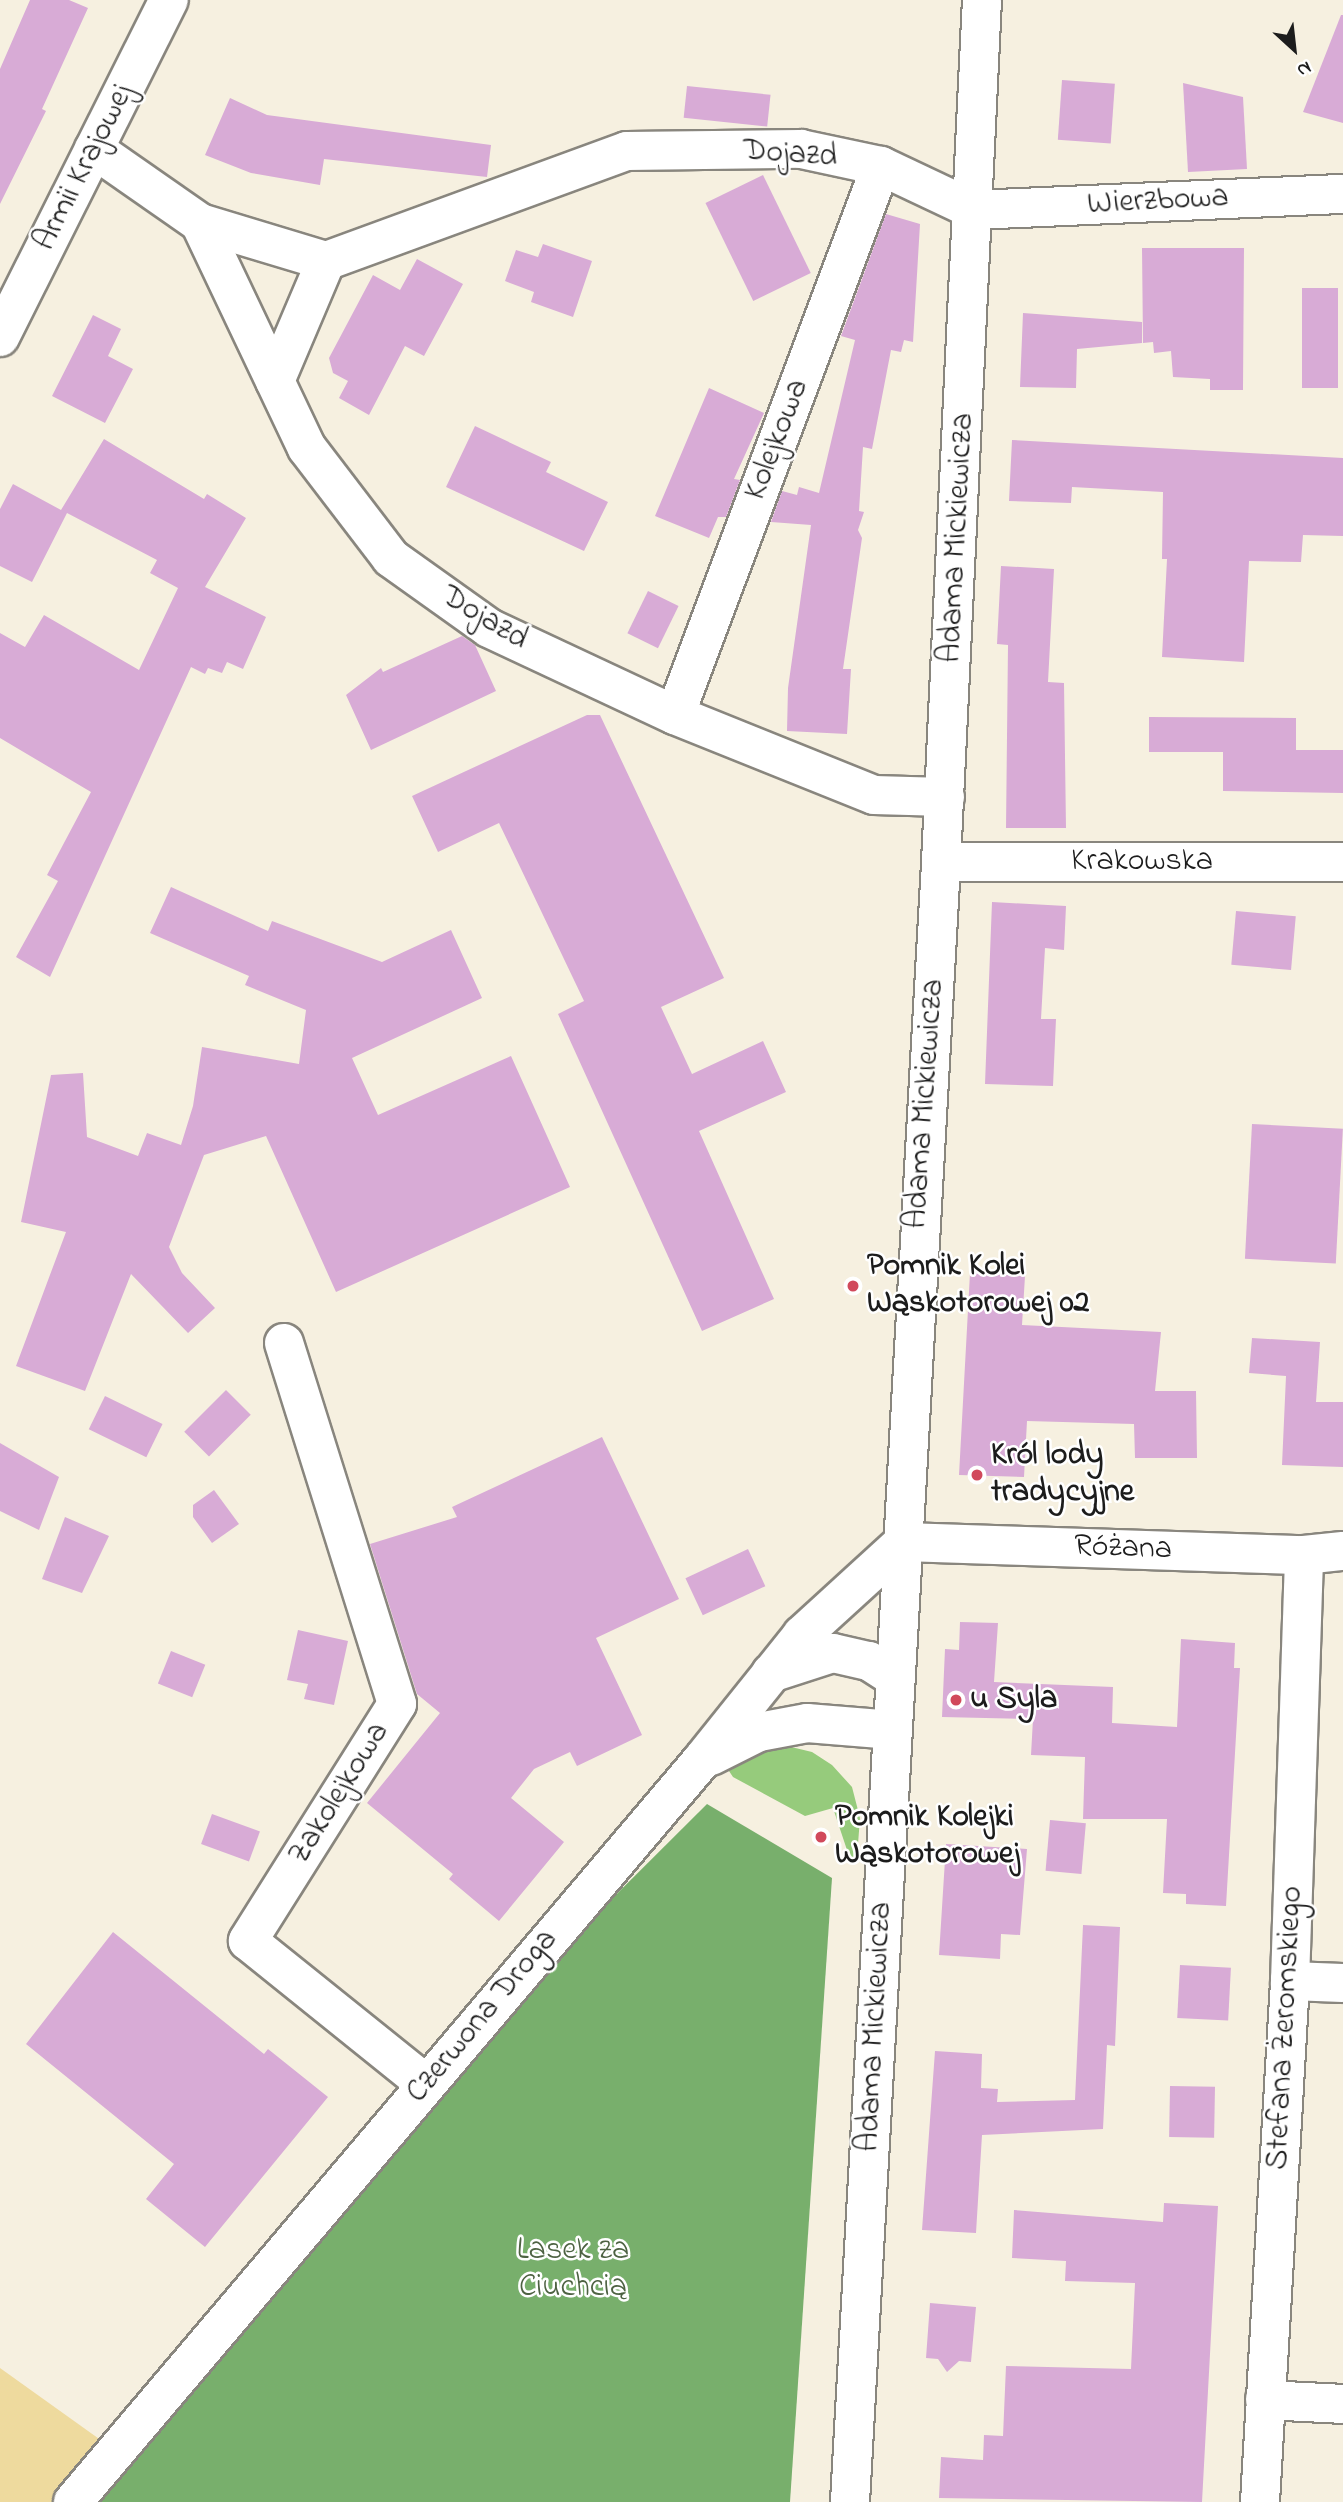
<!DOCTYPE html>
<html>
<head>
<meta charset="utf-8">
<style>
	body { margin:0 }
	#map { position:relative; width:1343px; height:2502px; overflow:hidden; background:#f6f0e0; font-family:"Indie Flower",sans-serif }
	div>[style] { position:absolute }
	.green>* { inset:0; background:#96cb7c }
	.forest>* { inset:0; background:#78af6c }
	.sand>* { inset:0; background:#eeda9e }
	.building>* { inset:0; background:#d8abd6; transform-origin:0 0 }
	.roads { filter:drop-shadow(2px 0 #89867e) drop-shadow(-2px 0 #89867e) drop-shadow(0 2px #89867e) drop-shadow(0 -2px #89867e) }
	.street>* { height:38px; margin:-19px; padding:0 19px; transform-origin:19px; border-radius:19px; background:#fff }
	.secondary>* { height:38px; margin:-19px; padding:0 19px; transform-origin:19px; border-radius:19px; background:#fff }
	.dots>* { width:19px; height:19px; translate:-50% -50%; box-sizing:border-box; border:4px solid #fff; border-radius:50% }
	span { translate:-50% -50%; white-space:nowrap; text-align:center; line-height:1.15; -webkit-text-stroke:5px #fff; paint-order:stroke }
	.street-label { font-size:32px; color:#1c1c1c }
	.poi-label { font-size:32px; color:#1c1c1c; font-weight:700 }
	.left { translate:0 -50%; text-align:left }
	.park-label { font-size:32px; color:#4d6242 }
	.north { position:absolute; left:1259px; top:14px; width:70px; height:70px; -webkit-text-stroke:5px #fff; paint-order:stroke; rotate:153deg; font-size:19px; font-weight:700; line-height:28px; text-align:center; color:#1c1c1c }
	.north::after { content:''; display:block; margin:auto; width:24px; height:32px; background:#1c1c1c; clip-path:polygon(50% 0,100% 100%,50% 72%,0 100%) }
</style>
</head>
<body>
<div id="map">
	<div class="green">
		<div style="clip-path:polygon(783px 1745px,812px 1752px,832px 1765px,852px 1787px,860px 1818px,857px 1857px,851px 1862px,833px 1808px,805px 1816px,733px 1777px,727px 1768px,752px 1752px)"></div>
	</div>
	<div class="forest">
		<div style="clip-path:polygon(707px 1804px,832px 1878px,790px 2502px,73px 2502px,426px 2084px)"></div>
	</div>
	<div class="sand">
		<div style="clip-path:polygon(0 2368px,116px 2451px,73px 2502px,0 2502px)"></div>
	</div>
	<div class="building">
		<div style="clip-path:polygon(30px 0,69px 0,88px 8px,42px 109px,46px 111px,0 204px,0 69px)"></div>
		<div style="clip-path:polygon(1341px 15px,1343px 15px,1343px 123px,1303px 112px)"></div>
		<div style="left:1062px;top:80px;width:53px;height:60px;rotate:4deg"></div>
		<div style="clip-path:polygon(1183px 83px,1243px 97px,1247px 169px,1188px 172px)"></div>
		<div style="left:687px;top:86px;width:84px;height:32px;rotate:6deg"></div>
		<div style="clip-path:polygon(230px 98px,267px 115px,491px 145px,487px 177px,324px 159px,320px 185px,251px 173px,205px 155px)"></div>
		<div style="left:763px;top:175px;width:109px;height:64px;rotate:64deg"></div>
		<div style="clip-path:polygon(886px 214px,920px 224px,913px 342px,904px 340px,901px 352px,891px 350px,872px 449px,863px 447px,859px 511px,864px 512px,858px 530px,862px 538px,843px 669px,851px 669px,847px 734px,787px 731px,788px 688px,811px 525px,771px 522px,782px 491px,797px 495px,799px 487px,819px 493px,855px 340px,841px 336px)"></div>
		<div style="clip-path:polygon(543px 244px,592px 261px,573px 317px,531px 302px,534px 292px,505px 281px,516px 250px,538px 257px)"></div>
		<div style="clip-path:polygon(1142px 248px,1244px 248px,1243px 390px,1210px 390px,1210px 379px,1173px 377px,1171px 351px,1154px 353px,1153px 342px,1143px 343px)"></div>
		<div style="clip-path:polygon(417px 259px,463px 284px,424px 356px,405px 346px,369px 415px,339px 398px,348px 381px,333px 373px,329px 358px,373px 275px,400px 290px)"></div>
		<div style="left:1302px;top:288px;width:36px;height:100px"></div>
		<div style="clip-path:polygon(1023px 313px,1142px 322px,1142px 343px,1077px 349px,1076px 388px,1020px 387px)"></div>
		<div style="clip-path:polygon(93px 315px,121px 329px,108px 356px,133px 369px,105px 423px,52px 396px)"></div>
		<div style="clip-path:polygon(709px 388px,764px 413px,734px 479px,740px 480px,726px 517px,718px 517px,709px 538px,655px 516px)"></div>
		<div style="clip-path:polygon(475px 426px,551px 462px,546px 472px,608px 502px,584px 551px,446px 487px)"></div>
		<div style="clip-path:polygon(104px 439px,204px 499px,207px 494px,246px 518px,205px 587px,266px 617px,243px 669px,227px 662px,222px 673px,208px 668px,205px 674px,191px 667px,50px 977px,16px 957px,58px 881px,47px 875px,91px 792px,0 738px,0 633px,25px 647px,44px 615px,139px 670px,178px 588px,150px 573px,157px 560px,67px 513px,32px 582px,0 566px,0 509px,13px 484px,61px 510px)"></div>
		<div style="clip-path:polygon(1012px 440px,1343px 458px,1343px 536px,1303px 535px,1301px 562px,1249px 561px,1244px 662px,1162px 657px,1167px 559px,1162px 559px,1163px 492px,1072px 487px,1071px 503px,1009px 501px)"></div>
		<div style="clip-path:polygon(1001px 566px,1054px 569px,1048px 682px,1064px 683px,1066px 828px,1006px 828px,1008px 645px,997px 644px)"></div>
		<div style="left:648px;top:591px;width:34px;height:47px;rotate:26deg"></div>
		<div style="clip-path:polygon(462px 636px,475px 645px,496px 691px,371px 750px,346px 695px,381px 668px,383px 672px)"></div>
		<div style="clip-path:polygon(587px 715px,600px 715px,724px 978px,661px 1007px,692px 1074px,763px 1041px,786px 1092px,699px 1131px,774px 1299px,702px 1331px,558px 1014px,584px 1001px,499px 823px,438px 852px,412px 796px)"></div>
		<div style="clip-path:polygon(1149px 717px,1296px 718px,1296px 750px,1343px 750px,1343px 793px,1223px 791px,1223px 752px,1149px 752px)"></div>
		<div style="clip-path:polygon(171px 887px,268px 931px,272px 921px,382px 962px,451px 930px,482px 998px,352px 1058px,378px 1115px,511px 1056px,570px 1187px,336px 1292px,266px 1136px,204px 1155px,169px 1247px,182px 1273px,215px 1308px,188px 1333px,131px 1274px,85px 1391px,16px 1366px,66px 1232px,21px 1222px,51px 1075px,83px 1073px,87px 1137px,138px 1156px,147px 1133px,181px 1145px,193px 1106px,202px 1047px,299px 1064px,306px 1010px,245px 985px,249px 976px,150px 933px)"></div>
		<div style="clip-path:polygon(992px 902px,1066px 906px,1064px 950px,1045px 948px,1041px 1019px,1056px 1019px,1053px 1086px,985px 1084px)"></div>
		<div style="left:1236px;top:911px;width:60px;height:54px;rotate:5deg"></div>
		<div style="left:1252px;top:1124px;width:91px;height:135px;rotate:3deg"></div>
		<div style="clip-path:polygon(970px 1273px,1025px 1276px,1022px 1325px,1161px 1332px,1155px 1391px,1196px 1391px,1197px 1458px,1135px 1458px,1134px 1424px,1027px 1421px,1024px 1477px,959px 1475px)"></div>
		<div style="clip-path:polygon(1252px 1338px,1320px 1342px,1316px 1402px,1343px 1402px,1343px 1467px,1282px 1465px,1286px 1376px,1249px 1373px)"></div>
		<div style="left:226px;top:1390px;width:35px;height:59px;rotate:45deg"></div>
		<div style="left:105px;top:1396px;width:64px;height:37px;rotate:26deg"></div>
		<div style="clip-path:polygon(602px 1437px,679px 1599px,596px 1638px,642px 1735px,577px 1766px,570px 1752px,534px 1769px,511px 1798px,564px 1842px,499px 1921px,449px 1879px,453px 1874px,367px 1803px,440px 1713px,417px 1694px,370px 1544px,457px 1517px,452px 1507px)"></div>
		<div style="clip-path:polygon(0 1443px,59px 1477px,39px 1530px,0 1511px)"></div>
		<div style="clip-path:polygon(214px 1490px,239px 1524px,212px 1543px,193px 1517px,193px 1505px)"></div>
		<div style="clip-path:polygon(65px 1517px,109px 1536px,82px 1593px,42px 1579px)"></div>
		<div style="left:748px;top:1549px;width:41px;height:69px;rotate:65deg"></div>
		<div style="clip-path:polygon(960px 1622px,998px 1623px,994px 1682px,1113px 1687px,1112px 1723px,1177px 1727px,1181px 1639px,1235px 1643px,1234px 1668px,1240px 1668px,1226px 1906px,1186px 1904px,1186px 1894px,1163px 1893px,1167px 1819px,1083px 1819px,1085px 1757px,1031px 1755px,1033px 1719px,942px 1717px,945px 1649px,959px 1650px)"></div>
		<div style="clip-path:polygon(298px 1630px,348px 1641px,334px 1705px,304px 1699px,308px 1684px,287px 1680px)"></div>
		<div style="left:171px;top:1651px;width:37px;height:35px;rotate:22deg"></div>
		<div style="left:212px;top:1814px;width:51px;height:32px;rotate:20deg"></div>
		<div style="left:1050px;top:1820px;width:36px;height:51px;rotate:5deg"></div>
		<div style="clip-path:polygon(946px 1844px,1027px 1849px,1020px 1935px,1001px 1934px,1000px 1959px,939px 1955px)"></div>
		<div style="clip-path:polygon(1083px 1925px,1120px 1927px,1115px 2046px,1107px 2045px,1103px 2129px,982px 2135px,976px 2233px,922px 2230px,935px 2051px,982px 2054px,981px 2088px,998px 2089px,997px 2102px,1075px 2100px)"></div>
		<div style="clip-path:polygon(113px 1932px,264px 2054px,268px 2049px,328px 2097px,205px 2247px,146px 2199px,174px 2164px,26px 2044px)"></div>
		<div style="left:1180px;top:1965px;width:51px;height:53px;rotate:3deg"></div>
		<div style="left:1170px;top:2086px;width:45px;height:51px;rotate:1deg"></div>
		<div style="clip-path:polygon(1164px 2203px,1218px 2206px,1202px 2502px,939px 2498px,941px 2457px,983px 2460px,984px 2435px,1003px 2436px,1006px 2366px,1131px 2369px,1135px 2283px,1065px 2281px,1066px 2261px,1012px 2258px,1014px 2210px,1163px 2222px)"></div>
		<div style="clip-path:polygon(930px 2303px,976px 2307px,971px 2362px,959px 2361px,947px 2372px,938px 2359px,926px 2358px)"></div>
	</div>
	<div class="roads">
		<div class="street">
			<div style="left:94px;top:149px;width:129px;rotate:34.9deg"></div>
			<div style="left:200px;top:223px;width:132px;rotate:16.8deg"></div>
			<div style="left:326px;top:261px;width:320px;rotate:-20.1deg"></div>
			<div style="left:627px;top:151px;width:174px;rotate:-0.7deg"></div>
			<div style="left:801px;top:149px;width:82px;rotate:12deg"></div>
			<div style="left:881px;top:166px;width:103px;rotate:25.3deg"></div>
			<div style="left:974px;top:210px;width:369px;rotate:-2.5deg"></div>
			<div style="left:200px;top:223px;width:249px;rotate:64.6deg"></div>
			<div style="left:307px;top:448px;width:138px;rotate:52.6deg"></div>
			<div style="left:391px;top:558px;width:120px;rotate:35.5deg"></div>
			<div style="left:489px;top:628px;width:205px;rotate:25.1deg"></div>
			<div style="left:675px;top:715px;width:214px;rotate:21.9deg"></div>
			<div style="left:874px;top:795px;width:71px;rotate:1.6deg"></div>
			<div style="left:0;top:337px;width:377px;rotate:-63.4deg"></div>
			<div style="left:275px;top:381px;width:130px;rotate:-67deg"></div>
			<div style="left:675px;top:715px;width:586px;rotate:-69.43deg"></div>
			<div style="left:941px;top:862px;width:402px"></div>
			<div style="left:284px;top:1343px;width:378px;rotate:72.6deg"></div>
			<div style="left:397px;top:1704px;width:280px;rotate:122.2deg"></div>
			<div style="left:248px;top:1941px;width:228px;rotate:38.8deg"></div>
			<div style="left:771px;top:1673px;width:65px;rotate:-17.9deg"></div>
			<div style="left:833px;top:1653px;width:37px;rotate:13deg"></div>
			<div style="left:869px;top:1661px;width:31px;rotate:33deg"></div>
			<div style="left:711px;top:1756px;width:54px;rotate:-26.6deg"></div>
			<div style="left:759px;top:1732px;width:49px;rotate:-10.6deg"></div>
			<div style="left:807px;top:1723px;width:86px;rotate:4.7deg"></div>
			<div style="left:1290px;top:1981px;width:53px;rotate:2.2deg"></div>
			<div style="left:1265px;top:2400px;width:78px;rotate:2.9deg"></div>
			<div style="left:73px;top:2502px;width:973px;rotate:-49.71deg"></div>
			<div style="left:702px;top:1760px;width:160px;rotate:-51.3deg"></div>
			<div style="left:802px;top:1635px;width:138px;rotate:-42.4deg"></div>
			<div style="left:904px;top:1542px;width:400px;rotate:1.9deg"></div>
			<div style="left:1304px;top:1555px;width:39px;rotate:-6deg"></div>
			<div style="left:1260px;top:2502px;width:522px;rotate:-86.7deg"></div>
			<div style="left:1290px;top:1981px;width:426px;rotate:-88.1deg"></div>
		</div>
		<div class="secondary">
			<div style="left:850px;top:2502px;width:1643px;rotate:-86.82deg"></div>
			<div style="left:941px;top:862px;width:863px;rotate:-87.28deg"></div>
		</div>
	</div>
	<div class="dots">
		<div style="left:853px;top:1286px;background:#d1495b"></div>
		<div style="left:977px;top:1475px;background:#d1495b"></div>
		<div style="left:956px;top:1700px;background:#d1495b"></div>
		<div style="left:821px;top:1837px;background:#d1495b"></div>
	</div>
	<div class="street-label">
		<span style="left:790px;top:155px;rotate:4deg">Dojazd</span>
		<span style="left:85px;top:168px;rotate:-63deg">Armii Krajowej</span>
		<span style="left:1158px;top:202px;rotate:-3deg">Wierzbowa</span>
		<span style="left:778px;top:440px;rotate:-69deg">Kolejkowa</span>
		<span style="left:958px;top:538px;rotate:-87deg">Adama Mickiewicza</span>
		<span style="left:484px;top:619px;rotate:31deg">Dojazd</span>
		<span style="left:1142px;top:862px">Krakowska</span>
		<span style="left:926px;top:1104px;rotate:-86deg">Adama Mickiewicza</span>
		<span style="left:1123px;top:1549px;rotate:2deg">Różana</span>
		<span style="left:340px;top:1794px;rotate:-58deg">Zakolejkowa</span>
		<span style="left:483px;top:2017px;rotate:-50deg">Czerwona Droga</span>
		<span style="left:876px;top:2027px;rotate:-87deg">Adama Mickiewicza</span>
		<span style="left:1286px;top:2028px;rotate:-87deg">Stefana Żeromskiego</span>
	</div>
	<div class="poi-label">
		<span class="left" style="left:867px;top:1286px">Pomnik Kolei<br>Wąskotorowej 02</span>
		<span class="left" style="left:991px;top:1475px">Król lody<br>tradycyjne</span>
		<span class="left" style="left:970px;top:1700px">u Syla</span>
		<span class="left" style="left:835px;top:1837px">Pomnik Kolejki<br>Wąskotorowej</span>
	</div>
	<div class="park-label">
		<span style="left:573px;top:2270px">Lasek za<br>Ciuchcią</span>
	</div>
	<div class="north">N</div>
</div>
</body>
</html>
